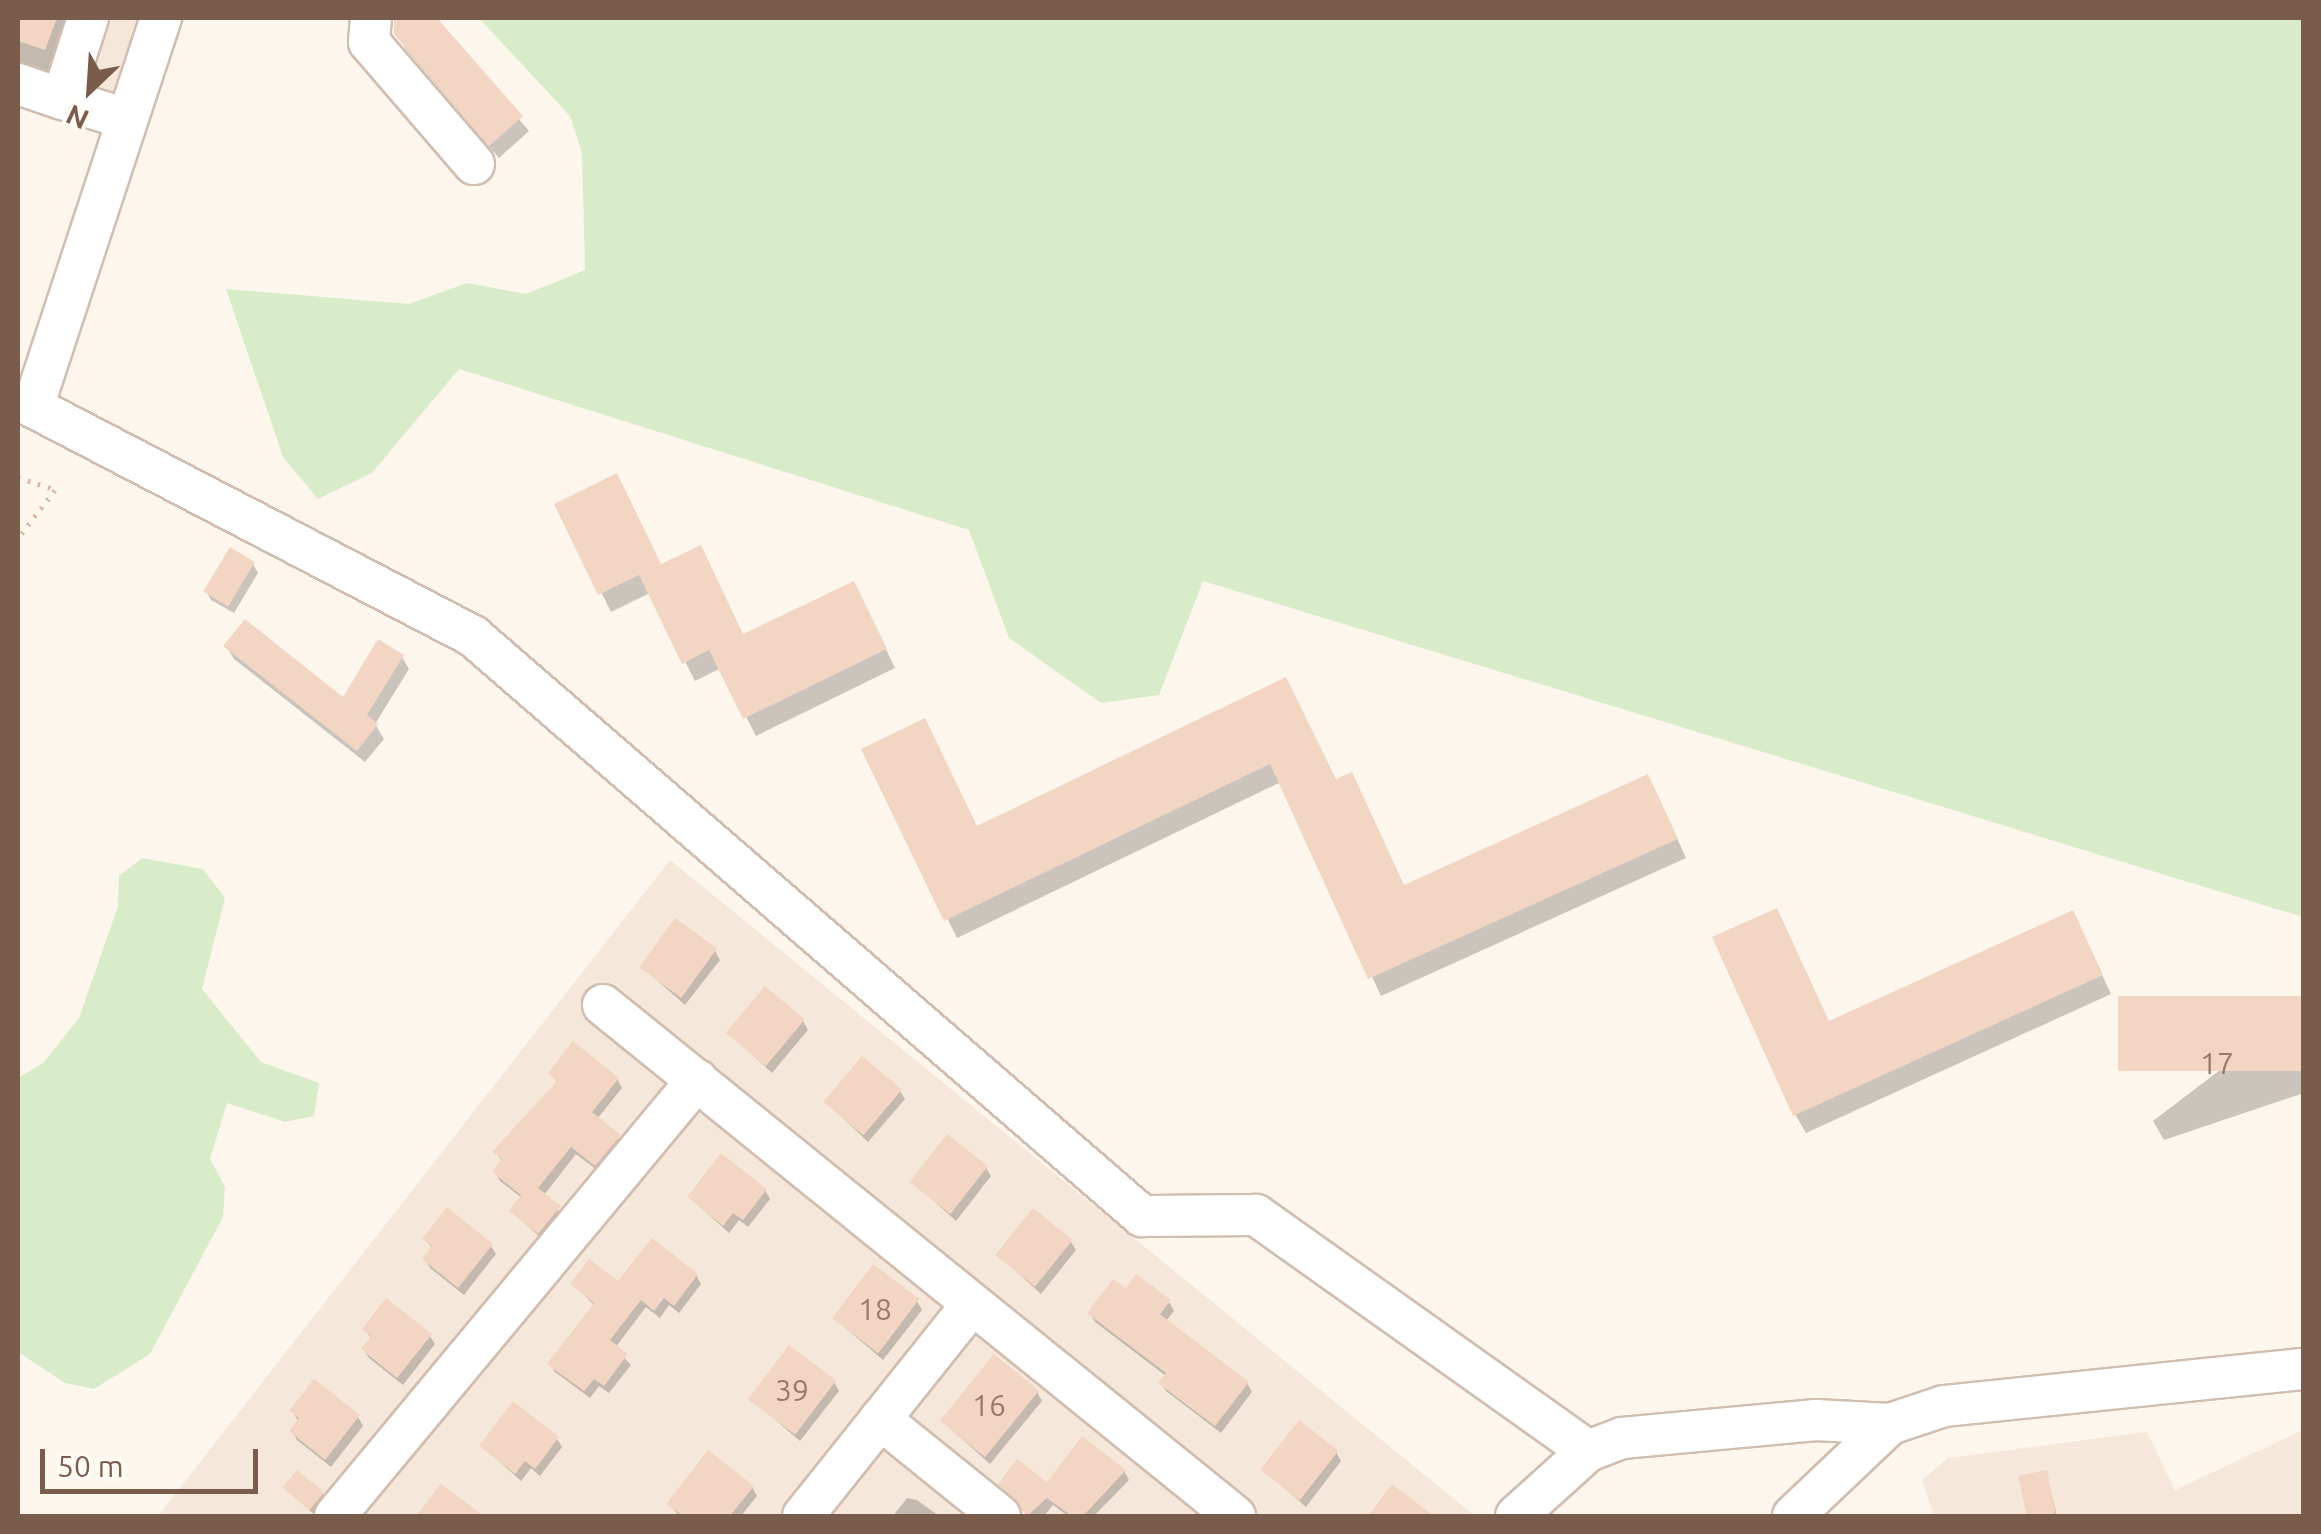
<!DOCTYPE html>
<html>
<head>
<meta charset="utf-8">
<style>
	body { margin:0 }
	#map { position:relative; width:2321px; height:1534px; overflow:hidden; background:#fdf6ec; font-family:Ubuntu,sans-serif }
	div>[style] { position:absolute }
	.residential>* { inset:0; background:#f5e8da }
	.green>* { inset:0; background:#d8ecc9 }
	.shadow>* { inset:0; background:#0003 }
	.building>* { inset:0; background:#f3d5c3; transform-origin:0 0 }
	.path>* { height:5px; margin-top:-2.5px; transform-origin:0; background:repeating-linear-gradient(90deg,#d9b8a5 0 2.5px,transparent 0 10.5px) }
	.roads { filter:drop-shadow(2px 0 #d1beb0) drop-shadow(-2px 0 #d1beb0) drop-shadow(0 2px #d1beb0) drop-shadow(0 -2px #d1beb0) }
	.minor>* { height:40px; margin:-20px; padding:0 20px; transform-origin:20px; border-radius:20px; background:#fff }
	span { translate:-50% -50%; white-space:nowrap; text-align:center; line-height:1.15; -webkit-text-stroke:9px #fffaf3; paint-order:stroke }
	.number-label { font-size:30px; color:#987a6a }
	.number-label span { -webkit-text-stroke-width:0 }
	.frame { position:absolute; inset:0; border:20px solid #7a5c4d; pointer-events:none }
	.north { position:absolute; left:40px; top:40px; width:100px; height:100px; -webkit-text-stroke:8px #fffaf3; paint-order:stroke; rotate:205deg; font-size:28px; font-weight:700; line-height:40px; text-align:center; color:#7a5c4d }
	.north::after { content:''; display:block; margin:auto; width:35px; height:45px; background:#7a5c4d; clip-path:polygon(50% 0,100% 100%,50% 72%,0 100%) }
	.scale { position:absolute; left:40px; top:1449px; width:218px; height:45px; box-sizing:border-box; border:5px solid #7a5c4d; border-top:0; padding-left:12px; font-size:30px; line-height:35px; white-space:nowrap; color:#7a5c4d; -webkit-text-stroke:8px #fffaf3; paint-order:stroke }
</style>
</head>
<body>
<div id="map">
	<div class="residential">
		<div style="clip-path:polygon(18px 18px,138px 18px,103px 124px,18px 94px)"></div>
		<div style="clip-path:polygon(670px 860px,1475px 1516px,158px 1516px)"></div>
		<div style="clip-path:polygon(2303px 1430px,2303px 1516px,1934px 1516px,1922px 1480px,1948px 1458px,2147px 1432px,2175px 1490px)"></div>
	</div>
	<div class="green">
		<div style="clip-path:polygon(479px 18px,2303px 18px,2303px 917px,1203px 581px,1159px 695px,1101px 703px,1009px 638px,969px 530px,459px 369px,372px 473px,318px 499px,283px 457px,226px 289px,409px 304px,467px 283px,526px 294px,585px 270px,582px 153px,570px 116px)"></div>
		<div style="clip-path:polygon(142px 858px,203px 869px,225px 898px,202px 989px,261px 1062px,319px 1083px,314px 1116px,285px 1122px,227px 1103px,210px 1159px,225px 1187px,223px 1217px,150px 1354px,94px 1389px,65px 1383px,18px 1352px,18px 1078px,43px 1063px,79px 1018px,118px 906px,119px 876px)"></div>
	</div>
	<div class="shadow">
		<div style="clip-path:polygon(18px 18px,81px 18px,61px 76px,18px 61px)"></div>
		<div style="clip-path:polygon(396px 18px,433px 18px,529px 131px,499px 158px,405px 48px)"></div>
		<div style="clip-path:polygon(558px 505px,661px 567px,744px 637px,863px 602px,895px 668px,756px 736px,721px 668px,695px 681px,650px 593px,611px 612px)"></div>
		<div style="clip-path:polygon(253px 564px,258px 573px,234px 613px,211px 600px,206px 591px)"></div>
		<div style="clip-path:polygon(226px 646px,344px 700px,402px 657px,409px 669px,375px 724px,384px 739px,365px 762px,234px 659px)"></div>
		<div style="clip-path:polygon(1285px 680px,1336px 782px,1405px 887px,1658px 796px,1686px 858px,1381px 996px,1281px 782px,957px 938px,864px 750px,978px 829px)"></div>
		<div style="clip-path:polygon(2082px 932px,2111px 994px,1806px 1133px,1795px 1114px,1829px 1023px)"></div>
		<div style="clip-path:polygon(715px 951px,720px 960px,685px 1005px,641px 966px)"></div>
		<div style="clip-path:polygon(2304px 1006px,2304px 1093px,2164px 1140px,2153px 1121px)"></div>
		<div style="clip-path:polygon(803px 1021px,808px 1030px,772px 1073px,730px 1034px)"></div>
		<div style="clip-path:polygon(551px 1073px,617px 1079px,622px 1088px,597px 1119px,624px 1145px,601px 1173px,576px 1154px,544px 1195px,564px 1217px,544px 1241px,512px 1211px,522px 1198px,500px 1181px,495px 1172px,503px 1162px,495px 1152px,558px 1084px)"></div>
		<div style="clip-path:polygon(900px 1091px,905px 1099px,868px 1142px,826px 1102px)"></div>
		<div style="clip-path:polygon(986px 1168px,991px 1176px,956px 1221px,913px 1182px)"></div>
		<div style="clip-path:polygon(765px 1190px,770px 1199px,748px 1227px,739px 1220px,729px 1233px,690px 1198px)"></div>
		<div style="clip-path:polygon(425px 1239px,491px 1246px,496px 1254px,464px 1295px,430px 1268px,425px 1259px,433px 1249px)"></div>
		<div style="clip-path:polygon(1071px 1242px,1076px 1250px,1041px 1294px,998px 1255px)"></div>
		<div style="clip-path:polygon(696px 1275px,701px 1284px,679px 1313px,669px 1305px,660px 1318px,646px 1307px,615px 1348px,631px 1365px,609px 1393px,599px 1386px,590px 1398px,555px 1372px,550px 1364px,595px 1306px,573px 1284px)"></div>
		<div style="clip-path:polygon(1126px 1292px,1169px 1302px,1174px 1311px,1166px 1321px,1247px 1383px,1252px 1392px,1221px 1433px,1166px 1391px,1161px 1383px,1166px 1376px,1095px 1322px,1090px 1313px)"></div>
		<div style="clip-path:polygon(917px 1301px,922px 1310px,883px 1360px,834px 1318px)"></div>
		<div style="clip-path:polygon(365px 1329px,430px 1336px,435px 1344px,403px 1385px,369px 1358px,364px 1350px,372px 1340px)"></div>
		<div style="clip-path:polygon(834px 1382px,839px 1391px,800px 1441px,751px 1399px)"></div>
		<div style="clip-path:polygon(1037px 1392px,1042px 1401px,990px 1464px,942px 1421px)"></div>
		<div style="clip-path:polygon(292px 1411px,358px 1417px,363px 1426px,331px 1467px,297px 1440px,292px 1431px,299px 1422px)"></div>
		<div style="clip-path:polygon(557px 1439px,562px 1447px,540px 1476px,531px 1468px,521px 1481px,482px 1446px)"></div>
		<div style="clip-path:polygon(1336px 1452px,1341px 1461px,1306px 1507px,1264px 1470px)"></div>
		<div style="clip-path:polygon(1124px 1471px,1129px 1480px,1094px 1516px,1068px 1516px,1053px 1505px,1044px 1516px,1028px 1516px,1006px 1493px)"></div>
		<div style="clip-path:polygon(2046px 1473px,2057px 1516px,2027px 1516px,2020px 1477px)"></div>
		<div style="clip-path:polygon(284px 1487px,322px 1493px,327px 1502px,316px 1516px)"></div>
		<div style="clip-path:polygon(752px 1487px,757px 1496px,741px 1516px,679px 1516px,669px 1504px)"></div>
		<div style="clip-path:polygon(907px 1498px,917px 1500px,939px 1516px,893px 1516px)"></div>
	</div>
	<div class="building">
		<div style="clip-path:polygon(18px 18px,57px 18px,45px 50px,18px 41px)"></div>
		<div style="clip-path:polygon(394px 18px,437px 18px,523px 116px,489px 146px,394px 34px)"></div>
		<div style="clip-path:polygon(617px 473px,661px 564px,701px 545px,743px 634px,854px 581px,887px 649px,743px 719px,709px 650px,682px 664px,639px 575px,598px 595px,554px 504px)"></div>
		<div style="left:230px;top:547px;width:29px;height:52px;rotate:31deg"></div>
		<div style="clip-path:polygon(245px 619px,343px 697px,378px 639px,404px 655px,367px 715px,378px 724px,357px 751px,223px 646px)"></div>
		<div style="clip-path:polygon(1286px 677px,1336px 779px,1352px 772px,1404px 885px,1648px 774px,1678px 839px,1368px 979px,1270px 764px,944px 921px,861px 749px,925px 718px,977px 826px)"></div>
		<div style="clip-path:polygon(1777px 908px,1829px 1021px,2073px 910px,2103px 975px,1793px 1116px,1712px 937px)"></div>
		<div style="left:675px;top:918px;width:52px;height:61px;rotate:36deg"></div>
		<div style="left:765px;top:986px;width:52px;height:61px;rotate:40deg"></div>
		<div style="left:2304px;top:996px;width:75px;height:186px;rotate:90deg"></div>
		<div style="clip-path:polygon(573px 1041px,619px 1078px,592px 1112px,621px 1135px,595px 1166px,571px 1147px,538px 1188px,561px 1206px,538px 1234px,509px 1211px,521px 1195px,492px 1172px,502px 1159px,492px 1152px,557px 1081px,548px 1073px)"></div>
		<div style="left:862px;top:1056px;width:52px;height:60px;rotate:40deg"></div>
		<div style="left:947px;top:1134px;width:52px;height:61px;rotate:38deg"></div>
		<div style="clip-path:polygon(721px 1153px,767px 1189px,743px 1220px,733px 1213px,723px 1226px,687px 1197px)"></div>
		<div style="clip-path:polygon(447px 1207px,493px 1244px,458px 1288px,422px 1259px,432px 1246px,422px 1239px)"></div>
		<div style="left:1033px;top:1208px;width:51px;height:60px;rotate:39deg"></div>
		<div style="clip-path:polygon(652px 1238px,698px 1274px,674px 1306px,664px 1298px,654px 1311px,641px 1300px,610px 1340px,628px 1354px,604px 1386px,594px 1379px,584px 1391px,547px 1364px,594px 1303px,570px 1284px,589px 1259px,618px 1281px)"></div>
		<div style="left:873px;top:1264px;width:58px;height:68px;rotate:37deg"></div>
		<div style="clip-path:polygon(1136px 1274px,1171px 1300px,1160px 1314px,1249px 1382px,1215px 1426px,1158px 1383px,1166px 1373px,1087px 1313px,1113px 1279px,1126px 1288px)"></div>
		<div style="clip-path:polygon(386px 1298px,432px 1334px,397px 1378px,361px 1349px,371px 1336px,362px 1329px)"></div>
		<div style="left:789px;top:1345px;width:59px;height:68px;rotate:37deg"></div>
		<div style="left:994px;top:1354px;width:58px;height:86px;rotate:39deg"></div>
		<div style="clip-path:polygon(314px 1379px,360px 1415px,325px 1460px,289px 1431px,299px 1418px,289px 1411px)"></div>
		<div style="clip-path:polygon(513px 1401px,559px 1437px,535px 1469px,525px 1461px,515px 1474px,479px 1446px)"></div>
		<div style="left:1299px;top:1420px;width:50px;height:63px;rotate:38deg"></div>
		<div style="clip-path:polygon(1082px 1436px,1126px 1470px,1083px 1516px,1072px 1516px,1047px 1498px,1027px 1516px,998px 1484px,1017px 1459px,1047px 1482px)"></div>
		<div style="clip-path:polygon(708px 1450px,754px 1486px,730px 1516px,683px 1516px,666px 1504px)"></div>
		<div style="left:297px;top:1470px;width:35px;height:23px;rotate:39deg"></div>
		<div style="left:2047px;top:1470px;width:44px;height:29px;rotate:79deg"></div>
		<div style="clip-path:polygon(441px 1484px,484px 1516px,416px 1516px)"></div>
		<div style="clip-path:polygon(1392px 1484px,1434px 1516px,1368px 1516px)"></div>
	</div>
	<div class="path">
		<div style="left:18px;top:477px;width:39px;rotate:19deg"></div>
		<div style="left:55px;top:490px;width:61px;rotate:127.6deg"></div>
	</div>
	<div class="roads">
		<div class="minor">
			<div style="left:88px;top:18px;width:85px;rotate:107.8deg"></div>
			<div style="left:62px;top:99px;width:68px;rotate:17.1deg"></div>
			<div style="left:371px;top:18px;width:24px;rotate:95deg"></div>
			<div style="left:369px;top:42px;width:161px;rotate:49.3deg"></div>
			<div style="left:18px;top:84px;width:46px;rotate:18.8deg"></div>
			<div style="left:33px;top:407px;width:497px;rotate:27.5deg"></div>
			<div style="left:474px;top:637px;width:884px;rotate:40.92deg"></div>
			<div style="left:1142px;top:1216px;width:114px;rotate:-0.5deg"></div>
			<div style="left:1256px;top:1215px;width:407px;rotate:35.4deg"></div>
			<div style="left:33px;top:407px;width:410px;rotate:-71.8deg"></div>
			<div style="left:603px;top:1005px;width:813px;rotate:38.96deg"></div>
			<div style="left:880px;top:1419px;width:154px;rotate:38.9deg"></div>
			<div style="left:335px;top:1516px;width:567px;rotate:-50.3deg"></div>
			<div style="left:803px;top:1516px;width:271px;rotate:-51.4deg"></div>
			<div style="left:1516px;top:1516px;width:97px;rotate:-42.1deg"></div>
			<div style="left:1588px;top:1451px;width:36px;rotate:-21deg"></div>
			<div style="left:1622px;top:1438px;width:195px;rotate:-5.3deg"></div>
			<div style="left:1816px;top:1420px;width:74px;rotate:3.1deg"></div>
			<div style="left:1793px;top:1516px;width:134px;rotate:-43.5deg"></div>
			<div style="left:1890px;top:1424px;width:57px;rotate:-18.4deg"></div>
			<div style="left:1944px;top:1406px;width:362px;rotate:-5.9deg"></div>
		</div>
	</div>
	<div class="number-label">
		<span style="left:2217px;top:1063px">17</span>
		<span style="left:875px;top:1309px">18</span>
		<span style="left:792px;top:1390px">39</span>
		<span style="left:989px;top:1405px">16</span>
	</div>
	<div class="frame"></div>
	<div class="north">N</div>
	<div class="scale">50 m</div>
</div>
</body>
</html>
